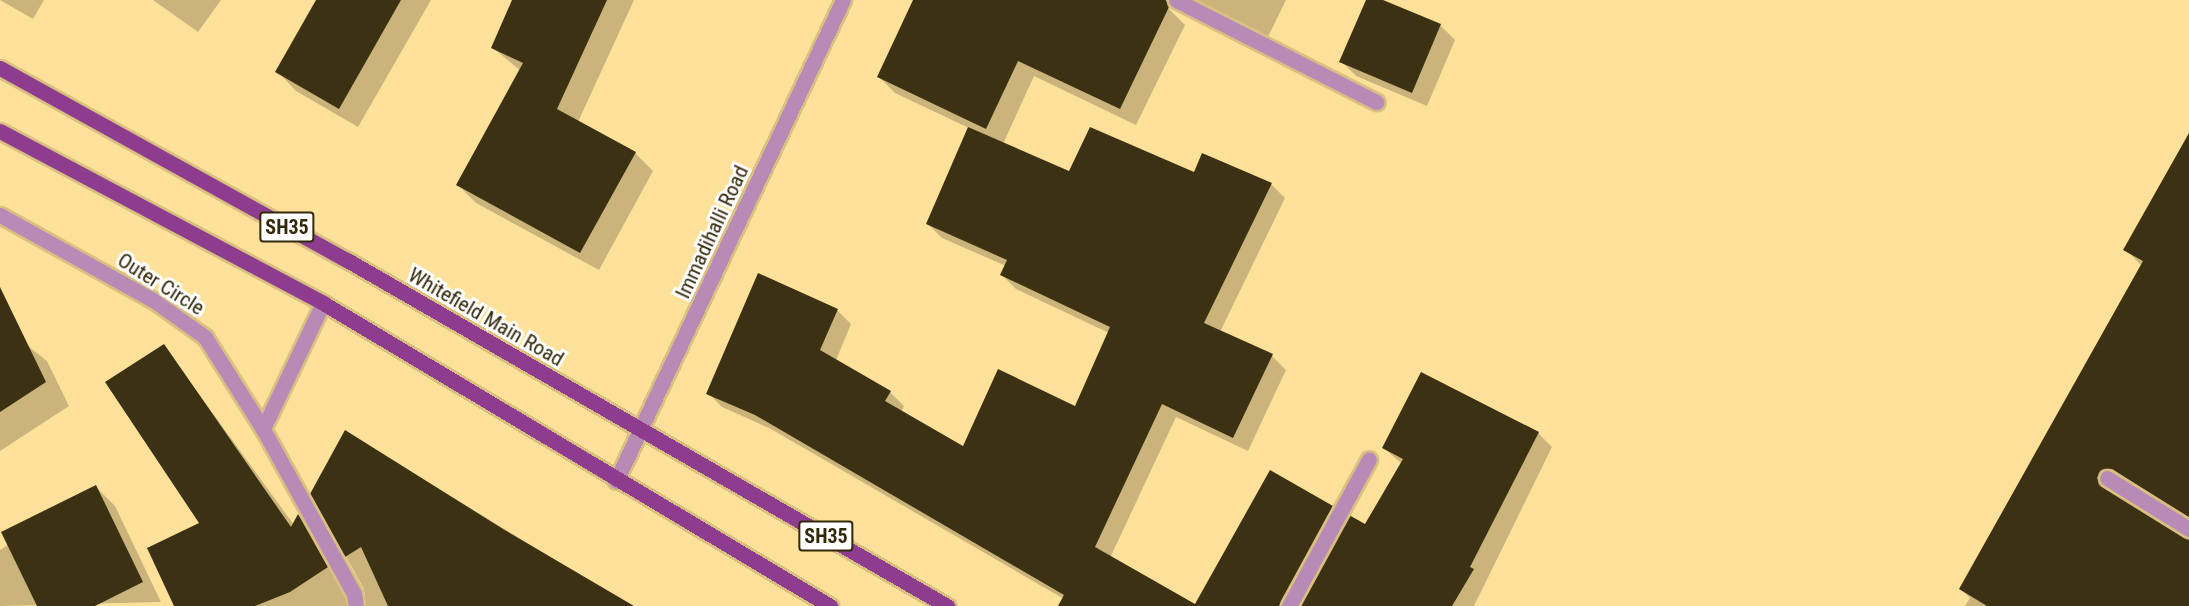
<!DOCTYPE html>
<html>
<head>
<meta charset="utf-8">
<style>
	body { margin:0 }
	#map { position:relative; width:2189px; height:606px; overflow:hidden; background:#fde19b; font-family:"Roboto Condensed",sans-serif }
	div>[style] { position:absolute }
	.shadow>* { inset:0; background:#0003 }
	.building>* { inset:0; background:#3d3114 }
	.roads { filter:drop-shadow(2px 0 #d9c081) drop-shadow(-2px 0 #d9c081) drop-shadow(0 2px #d9c081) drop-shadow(0 -2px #d9c081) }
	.service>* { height:15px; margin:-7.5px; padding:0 7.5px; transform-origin:7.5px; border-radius:7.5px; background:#b88bb6 }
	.minor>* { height:15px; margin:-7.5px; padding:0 7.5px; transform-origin:7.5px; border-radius:7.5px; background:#b88bb6 }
	.tertiary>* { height:15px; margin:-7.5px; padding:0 7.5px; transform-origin:7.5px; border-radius:7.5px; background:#b88bb6 }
	.primary>* { height:15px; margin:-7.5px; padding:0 7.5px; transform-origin:7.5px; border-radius:7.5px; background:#8e3c8d }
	span { translate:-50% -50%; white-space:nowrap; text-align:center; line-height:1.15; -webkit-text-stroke:6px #fff; paint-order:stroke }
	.shield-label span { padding:2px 4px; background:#fff; border:2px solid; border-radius:4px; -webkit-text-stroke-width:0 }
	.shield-label { font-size:20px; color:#33280a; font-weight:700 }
	.street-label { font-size:21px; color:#33280a }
</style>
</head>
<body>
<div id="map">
	<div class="shadow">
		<div style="clip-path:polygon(0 0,44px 0,33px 19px)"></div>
		<div style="clip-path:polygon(153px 0,221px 0,198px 32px)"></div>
		<div style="clip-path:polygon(318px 0,431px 0,358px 127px,296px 91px,277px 71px)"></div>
		<div style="clip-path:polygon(514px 0,634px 0,578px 122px,635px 153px,653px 171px,599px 270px,476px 203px,458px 185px,521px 71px,493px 48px)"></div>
		<div style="clip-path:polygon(926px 0,1149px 0,1168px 8px,1185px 25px,1136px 125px,1034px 76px,1003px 144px,1070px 173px,1194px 174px,1271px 184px,1285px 198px,1220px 332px,1272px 356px,1286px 370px,1248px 451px,1176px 417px,1110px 558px,1195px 606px,1332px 507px,1347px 522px,1366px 526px,1402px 464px,1384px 448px,1538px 433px,1552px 447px,1474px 606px,1060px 606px,1064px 599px,771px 429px,722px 407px,708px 393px,837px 310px,851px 324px,836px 360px,890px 392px,904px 406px,901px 412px,963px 448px,1076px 408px,1109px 333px,1016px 289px,1002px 275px,1006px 266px,942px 238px,928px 224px,969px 128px,895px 93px,879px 77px)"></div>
		<div style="clip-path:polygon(1192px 0,1286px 0,1266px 41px)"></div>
		<div style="clip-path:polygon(1367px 0,1440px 25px,1455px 40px,1427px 106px,1356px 76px,1341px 61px)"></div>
		<div style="clip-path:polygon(2189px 136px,2189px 524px,2134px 490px,2118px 494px,2189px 538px,2189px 606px,1965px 606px,1970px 598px,1961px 589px,2142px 266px,2125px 249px)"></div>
		<div style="clip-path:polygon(0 324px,47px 361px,69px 406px,0 451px)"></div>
		<div style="clip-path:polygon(164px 346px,294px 525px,299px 516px,316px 533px,354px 606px,176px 606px,201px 523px)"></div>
		<div style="clip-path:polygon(346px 432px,604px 590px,620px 606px,366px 606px,364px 589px,311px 494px)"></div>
		<div style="clip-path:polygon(96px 487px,115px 506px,161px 602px,0 606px,0 550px)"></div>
	</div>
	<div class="building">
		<div style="clip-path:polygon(316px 0,401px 0,339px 109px,275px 72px)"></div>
		<div style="clip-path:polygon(512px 0,607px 0,557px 109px,636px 152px,580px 253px,456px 185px,523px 63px,491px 48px)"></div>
		<div style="clip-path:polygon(913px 0,1166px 0,1169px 7px,1120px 109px,1018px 61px,986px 129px,877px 77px)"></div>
		<div style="clip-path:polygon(1366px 0,1383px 0,1441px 24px,1412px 93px,1339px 62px)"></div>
		<div style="clip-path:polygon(968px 127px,1069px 171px,1090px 127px,1194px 172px,1202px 153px,1272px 183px,1204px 323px,1273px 354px,1233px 438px,1162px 404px,1095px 547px,1195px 604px,1270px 470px,1333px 506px,1279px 606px,1058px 606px,1064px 595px,755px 415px,706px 394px,758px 273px,838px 309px,820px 350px,891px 391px,885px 401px,963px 446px,998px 369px,1075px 406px,1110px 327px,1000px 275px,1007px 260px,926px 224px)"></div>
		<div style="clip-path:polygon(2189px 133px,2189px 518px,2112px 469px,2102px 470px,2097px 478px,2102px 486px,2189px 539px,2189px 606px,1987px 606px,1959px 589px,2143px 261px,2123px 250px)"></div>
		<div style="clip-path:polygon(0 287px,46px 382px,0 412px)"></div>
		<div style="clip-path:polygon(164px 344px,291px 527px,298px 514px,328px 567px,290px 592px,255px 606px,174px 606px,147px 548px,199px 523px,105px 382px)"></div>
		<div style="clip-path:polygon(1421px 372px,1539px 432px,1470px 567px,1474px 569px,1452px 606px,1300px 606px,1349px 515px,1365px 524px,1403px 459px,1382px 448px)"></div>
		<div style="clip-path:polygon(345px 430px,503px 529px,634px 606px,388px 606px,361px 547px,345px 557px,310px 494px)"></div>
		<div style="clip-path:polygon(96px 485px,143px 582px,95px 606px,37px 606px,1px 532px)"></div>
	</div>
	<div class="roads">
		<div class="service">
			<div style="left:1289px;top:606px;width:167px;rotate:-61.4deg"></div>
		</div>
		<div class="minor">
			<div style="left:1176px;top:0;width:225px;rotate:27deg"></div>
			<div style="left:0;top:215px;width:175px;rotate:29.1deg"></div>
			<div style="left:153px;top:300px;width:64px;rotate:35.4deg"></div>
			<div style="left:205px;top:337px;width:109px;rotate:57.8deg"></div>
			<div style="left:323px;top:303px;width:140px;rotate:115.5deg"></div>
			<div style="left:263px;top:429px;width:188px;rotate:61.1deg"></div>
			<div style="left:354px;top:594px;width:12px;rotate:81deg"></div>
			<div style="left:2107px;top:478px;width:97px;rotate:31.9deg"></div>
		</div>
		<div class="tertiary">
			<div style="left:616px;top:481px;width:532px;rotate:-64.74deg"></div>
		</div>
		<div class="primary">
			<div style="left:0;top:68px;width:397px;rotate:29deg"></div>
			<div style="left:347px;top:260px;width:693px;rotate:29.97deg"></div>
			<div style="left:0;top:131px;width:366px;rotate:28deg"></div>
			<div style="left:323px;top:303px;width:591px;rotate:30.86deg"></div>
		</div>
	</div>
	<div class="shield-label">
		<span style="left:287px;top:227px">SH35</span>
		<span style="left:826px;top:536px">SH35</span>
	</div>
	<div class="street-label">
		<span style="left:712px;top:232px;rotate:-65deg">Immadihalli Road</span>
		<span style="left:161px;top:284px;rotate:32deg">Outer Circle</span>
		<span style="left:486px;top:317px;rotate:30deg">Whitefield Main Road</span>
	</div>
</div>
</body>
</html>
